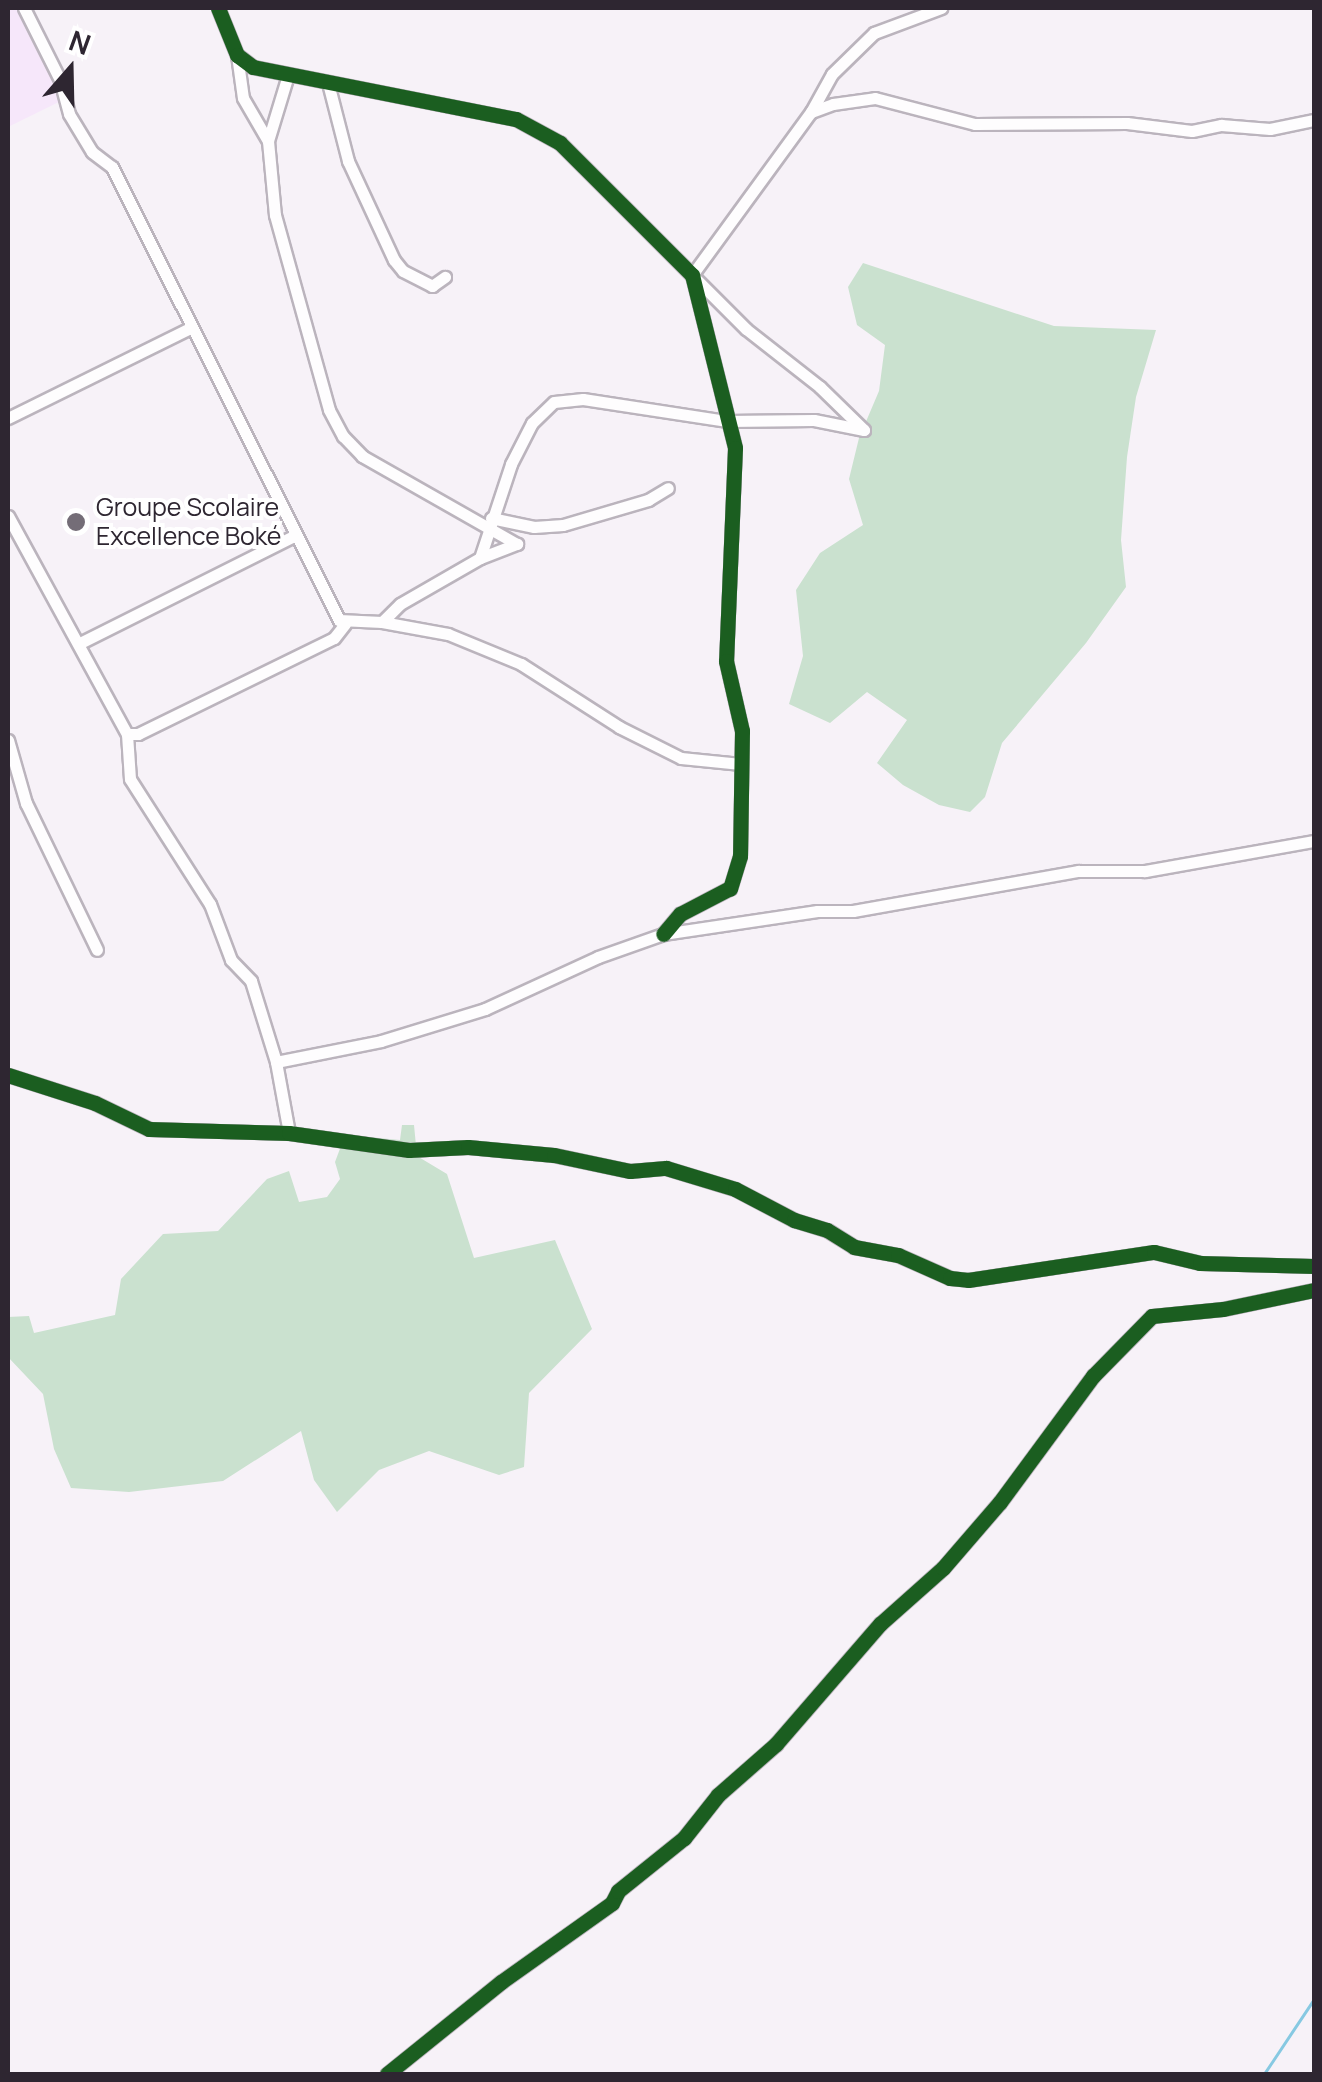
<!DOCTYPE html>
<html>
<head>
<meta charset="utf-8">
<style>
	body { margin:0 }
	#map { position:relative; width:1322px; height:2082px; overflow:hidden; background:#f7f2f8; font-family:Manrope,sans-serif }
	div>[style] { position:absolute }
	.built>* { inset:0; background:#f6e7fa }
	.green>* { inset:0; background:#cae1cf }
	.stream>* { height:2.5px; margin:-1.25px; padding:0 1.25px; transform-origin:1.25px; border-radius:1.25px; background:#87c9e2 }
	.roads { filter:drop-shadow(2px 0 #bbb4bd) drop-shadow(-2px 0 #bbb4bd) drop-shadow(0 2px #bbb4bd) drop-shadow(0 -2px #bbb4bd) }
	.minor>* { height:11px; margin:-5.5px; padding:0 5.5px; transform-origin:5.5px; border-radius:5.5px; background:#fefdfe }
	.cycleway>* { height:15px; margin:-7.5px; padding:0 7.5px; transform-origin:7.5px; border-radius:7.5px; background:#1b5e20 }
	.dots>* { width:28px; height:28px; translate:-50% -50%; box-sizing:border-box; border:5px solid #fff; border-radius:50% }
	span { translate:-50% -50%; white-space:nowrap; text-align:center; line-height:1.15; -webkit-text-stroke:8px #fff; paint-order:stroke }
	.poi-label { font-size:25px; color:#2e2631 }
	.left { translate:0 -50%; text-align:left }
	.frame { position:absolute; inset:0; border:10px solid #2e2631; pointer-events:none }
	.north { position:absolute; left:20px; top:20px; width:100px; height:100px; -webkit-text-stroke:8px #fff; paint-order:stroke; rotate:20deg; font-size:28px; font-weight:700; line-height:40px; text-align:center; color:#2e2631 }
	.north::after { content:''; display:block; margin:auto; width:35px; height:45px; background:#2e2631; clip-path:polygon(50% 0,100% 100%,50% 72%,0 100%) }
</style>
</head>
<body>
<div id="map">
	<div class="built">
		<div style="clip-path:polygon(8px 8px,21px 8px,67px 98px,8px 127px)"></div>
	</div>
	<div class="green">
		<div style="clip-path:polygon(863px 263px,1054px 326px,1156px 330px,1136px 397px,1127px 457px,1121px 540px,1126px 587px,1086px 643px,1002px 743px,985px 797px,970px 812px,939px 805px,903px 785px,877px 763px,907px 720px,867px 692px,830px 723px,789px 704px,803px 656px,796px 590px,820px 553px,863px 525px,849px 479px,859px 438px,879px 391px,885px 345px,857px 325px,848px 287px)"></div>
		<div style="clip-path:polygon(402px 1125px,414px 1125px,417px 1156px,447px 1174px,474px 1258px,555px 1240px,592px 1329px,529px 1393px,524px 1467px,499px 1475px,429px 1451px,379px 1470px,337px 1512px,314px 1480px,301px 1431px,223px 1481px,129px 1492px,71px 1488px,54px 1449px,43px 1394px,8px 1357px,8px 1317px,29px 1316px,34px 1333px,115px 1315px,121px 1279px,163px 1234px,218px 1231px,267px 1179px,289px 1171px,299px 1202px,327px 1197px,340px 1179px,335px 1162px,341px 1146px,358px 1136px,400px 1140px)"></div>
	</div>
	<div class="stream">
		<div style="left:1264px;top:2074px;width:90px;rotate:-56.3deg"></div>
	</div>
	<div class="roads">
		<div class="minor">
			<div style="left:24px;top:8px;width:80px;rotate:63.4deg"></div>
			<div style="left:60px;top:80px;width:35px;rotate:75deg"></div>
			<div style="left:69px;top:114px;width:44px;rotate:58.8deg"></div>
			<div style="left:92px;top:152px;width:25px;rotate:37deg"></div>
			<div style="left:112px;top:167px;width:507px;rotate:63.38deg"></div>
			<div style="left:339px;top:620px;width:43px;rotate:2.7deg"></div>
			<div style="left:382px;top:622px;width:67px;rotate:10.3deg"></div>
			<div style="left:448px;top:634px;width:79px;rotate:22.3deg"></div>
			<div style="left:521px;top:664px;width:117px;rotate:32.7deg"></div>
			<div style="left:619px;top:727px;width:69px;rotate:26.6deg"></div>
			<div style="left:681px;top:758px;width:60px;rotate:5.7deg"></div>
			<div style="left:218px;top:8px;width:51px;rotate:68deg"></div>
			<div style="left:237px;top:55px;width:20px;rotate:37deg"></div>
			<div style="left:253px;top:67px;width:268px;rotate:11.2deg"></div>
			<div style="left:516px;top:119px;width:50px;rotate:28.6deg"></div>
			<div style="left:560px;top:143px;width:187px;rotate:45deg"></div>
			<div style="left:692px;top:275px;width:178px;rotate:76deg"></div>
			<div style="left:735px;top:448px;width:213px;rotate:92.4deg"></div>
			<div style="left:726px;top:661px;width:72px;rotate:77.1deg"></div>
			<div style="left:742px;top:731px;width:125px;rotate:90.9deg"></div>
			<div style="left:740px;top:856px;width:34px;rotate:107deg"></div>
			<div style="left:730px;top:888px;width:56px;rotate:152.5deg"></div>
			<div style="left:680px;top:914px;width:26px;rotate:130deg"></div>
			<div style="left:237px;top:55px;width:43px;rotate:82.1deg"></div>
			<div style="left:243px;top:98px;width:50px;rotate:59.8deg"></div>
			<div style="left:288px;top:75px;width:69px;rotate:106.9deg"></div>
			<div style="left:268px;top:141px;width:74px;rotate:84.6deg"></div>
			<div style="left:275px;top:215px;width:202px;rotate:74.5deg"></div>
			<div style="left:329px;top:410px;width:30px;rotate:62deg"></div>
			<div style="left:343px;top:436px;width:28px;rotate:46deg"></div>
			<div style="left:362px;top:456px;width:178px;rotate:29.6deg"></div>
			<div style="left:328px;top:83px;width:81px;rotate:75.6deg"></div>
			<div style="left:348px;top:161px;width:109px;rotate:65.1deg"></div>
			<div style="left:394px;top:260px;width:14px;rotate:51deg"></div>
			<div style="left:403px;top:271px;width:33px;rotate:27deg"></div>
			<div style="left:432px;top:286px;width:16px;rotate:-35deg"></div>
			<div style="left:811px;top:112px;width:43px;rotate:-61.1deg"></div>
			<div style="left:832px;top:74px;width:59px;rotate:-44.3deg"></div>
			<div style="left:874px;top:33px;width:72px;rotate:-20.5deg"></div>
			<div style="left:8px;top:418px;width:205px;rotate:-26.3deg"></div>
			<div style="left:864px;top:430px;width:62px;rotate:-135.7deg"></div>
			<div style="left:820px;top:387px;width:94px;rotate:-141.9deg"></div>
			<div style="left:746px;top:329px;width:76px;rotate:-135deg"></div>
			<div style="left:692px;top:275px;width:202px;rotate:-53.9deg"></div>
			<div style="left:811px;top:112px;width:23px;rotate:-20deg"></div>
			<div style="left:833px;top:104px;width:42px;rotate:-8.1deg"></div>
			<div style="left:875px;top:98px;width:103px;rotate:14.6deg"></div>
			<div style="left:975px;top:124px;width:152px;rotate:-0.4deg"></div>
			<div style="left:1127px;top:123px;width:65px;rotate:7deg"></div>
			<div style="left:1192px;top:131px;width:30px;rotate:-12deg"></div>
			<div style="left:1221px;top:125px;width:49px;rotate:4.7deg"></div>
			<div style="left:1270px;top:129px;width:45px;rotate:-11.6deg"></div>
			<div style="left:8px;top:516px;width:248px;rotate:61.4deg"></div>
			<div style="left:127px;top:734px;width:45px;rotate:86.2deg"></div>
			<div style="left:130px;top:779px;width:148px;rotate:57.4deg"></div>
			<div style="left:210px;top:904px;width:60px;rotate:69.4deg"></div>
			<div style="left:231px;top:960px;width:29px;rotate:46deg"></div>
			<div style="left:251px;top:981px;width:85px;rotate:72.8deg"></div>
			<div style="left:276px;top:1062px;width:72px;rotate:79.6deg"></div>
			<div style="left:491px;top:518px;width:44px;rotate:11.8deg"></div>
			<div style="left:534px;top:527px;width:29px;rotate:-4deg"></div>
			<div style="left:563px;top:525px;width:89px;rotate:-16.4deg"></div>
			<div style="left:648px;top:500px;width:23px;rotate:-31deg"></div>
			<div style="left:480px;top:558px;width:99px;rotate:-71.7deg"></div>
			<div style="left:511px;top:464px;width:46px;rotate:-62.9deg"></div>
			<div style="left:532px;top:423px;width:30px;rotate:-44deg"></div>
			<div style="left:554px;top:402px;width:29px;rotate:-6deg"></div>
			<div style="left:583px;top:399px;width:146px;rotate:8.7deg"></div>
			<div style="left:727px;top:421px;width:87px;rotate:-0.7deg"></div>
			<div style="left:814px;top:420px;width:51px;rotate:11.3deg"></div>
			<div style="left:382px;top:622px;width:25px;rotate:-45deg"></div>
			<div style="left:400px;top:604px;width:92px;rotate:-29.9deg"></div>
			<div style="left:480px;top:558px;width:40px;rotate:-21deg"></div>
			<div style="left:80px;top:643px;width:239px;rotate:-26.6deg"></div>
			<div style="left:127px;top:734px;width:11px"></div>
			<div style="left:138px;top:734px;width:218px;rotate:-26.1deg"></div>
			<div style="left:334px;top:638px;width:18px;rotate:-52deg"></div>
			<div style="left:8px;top:740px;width:66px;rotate:74.1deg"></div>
			<div style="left:26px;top:803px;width:163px;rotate:64.2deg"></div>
			<div style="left:276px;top:1062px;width:107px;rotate:-11.3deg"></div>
			<div style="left:381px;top:1041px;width:109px;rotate:-17.1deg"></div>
			<div style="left:485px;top:1009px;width:124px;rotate:-24.7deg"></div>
			<div style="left:598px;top:957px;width:69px;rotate:-19.5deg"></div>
			<div style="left:663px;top:934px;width:156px;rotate:-8.5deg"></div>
			<div style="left:817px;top:911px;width:36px"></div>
			<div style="left:853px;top:911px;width:229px;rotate:-10.1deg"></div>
			<div style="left:1078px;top:871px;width:67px"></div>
			<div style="left:1145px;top:871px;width:172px;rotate:-10.1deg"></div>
			<div style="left:8px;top:1075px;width:91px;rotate:17.8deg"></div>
			<div style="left:95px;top:1103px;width:60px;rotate:25.7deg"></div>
			<div style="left:149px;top:1129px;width:140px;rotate:1.6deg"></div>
			<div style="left:289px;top:1133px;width:121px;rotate:8.1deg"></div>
			<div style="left:409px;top:1150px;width:59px;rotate:-2.9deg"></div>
			<div style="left:468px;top:1147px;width:86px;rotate:5.3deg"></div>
			<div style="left:554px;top:1155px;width:78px;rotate:11.9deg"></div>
			<div style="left:630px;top:1171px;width:36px;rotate:-5deg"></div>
			<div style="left:666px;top:1168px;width:72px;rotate:16.9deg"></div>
			<div style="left:735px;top:1189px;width:67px;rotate:27.7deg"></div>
			<div style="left:794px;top:1220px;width:34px;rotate:17deg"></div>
			<div style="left:827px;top:1230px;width:32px;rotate:32deg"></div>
			<div style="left:854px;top:1247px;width:45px;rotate:10.3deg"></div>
			<div style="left:898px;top:1255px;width:57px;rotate:23.9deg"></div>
			<div style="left:950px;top:1278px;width:18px;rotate:6deg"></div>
			<div style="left:968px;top:1280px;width:188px;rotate:-8.6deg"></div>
			<div style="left:1154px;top:1252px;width:47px;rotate:13.4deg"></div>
			<div style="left:1200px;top:1263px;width:114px;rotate:1.5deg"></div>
			<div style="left:387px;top:2074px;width:146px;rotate:-38.9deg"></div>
			<div style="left:501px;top:1982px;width:136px;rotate:-35.4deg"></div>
			<div style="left:612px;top:1903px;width:13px;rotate:-63deg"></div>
			<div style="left:618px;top:1891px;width:85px;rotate:-38.8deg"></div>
			<div style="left:684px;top:1838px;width:55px;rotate:-51.7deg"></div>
			<div style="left:718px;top:1795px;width:77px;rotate:-41.3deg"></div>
			<div style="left:776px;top:1744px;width:159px;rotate:-49.1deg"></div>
			<div style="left:880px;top:1624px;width:84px;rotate:-41.6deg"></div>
			<div style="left:943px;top:1568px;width:87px;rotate:-49.2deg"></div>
			<div style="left:1000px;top:1502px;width:157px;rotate:-53.6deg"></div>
			<div style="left:1093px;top:1376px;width:84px;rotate:-45.5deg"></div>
			<div style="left:1152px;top:1316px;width:71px;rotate:-5.6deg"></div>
			<div style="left:1223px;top:1309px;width:93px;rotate:-11.8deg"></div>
		</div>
	</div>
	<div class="cycleway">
		<div style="left:218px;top:8px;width:51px;rotate:68deg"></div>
		<div style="left:237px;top:55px;width:20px;rotate:37deg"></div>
		<div style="left:253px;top:67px;width:268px;rotate:11.2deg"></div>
		<div style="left:516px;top:119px;width:50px;rotate:28.6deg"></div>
		<div style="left:560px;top:143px;width:187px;rotate:45deg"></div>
		<div style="left:692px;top:275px;width:178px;rotate:76deg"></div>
		<div style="left:735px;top:448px;width:213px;rotate:92.4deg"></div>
		<div style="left:726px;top:661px;width:72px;rotate:77.1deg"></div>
		<div style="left:742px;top:731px;width:125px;rotate:90.9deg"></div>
		<div style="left:740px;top:856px;width:34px;rotate:107deg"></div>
		<div style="left:730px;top:888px;width:56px;rotate:152.5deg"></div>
		<div style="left:680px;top:914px;width:26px;rotate:130deg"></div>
		<div style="left:8px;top:1075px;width:91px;rotate:17.8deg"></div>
		<div style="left:95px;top:1103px;width:60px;rotate:25.7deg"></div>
		<div style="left:149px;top:1129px;width:140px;rotate:1.6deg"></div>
		<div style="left:289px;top:1133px;width:121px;rotate:8.1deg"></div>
		<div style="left:409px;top:1150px;width:59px;rotate:-2.9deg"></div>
		<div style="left:468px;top:1147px;width:86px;rotate:5.3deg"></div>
		<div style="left:554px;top:1155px;width:78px;rotate:11.9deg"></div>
		<div style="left:630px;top:1171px;width:36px;rotate:-5deg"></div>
		<div style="left:666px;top:1168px;width:72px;rotate:16.9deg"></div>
		<div style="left:735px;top:1189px;width:67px;rotate:27.7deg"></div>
		<div style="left:794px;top:1220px;width:34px;rotate:17deg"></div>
		<div style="left:827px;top:1230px;width:32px;rotate:32deg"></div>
		<div style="left:854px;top:1247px;width:45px;rotate:10.3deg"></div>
		<div style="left:898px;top:1255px;width:57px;rotate:23.9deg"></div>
		<div style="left:950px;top:1278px;width:18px;rotate:6deg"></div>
		<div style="left:968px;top:1280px;width:188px;rotate:-8.6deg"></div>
		<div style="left:1154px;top:1252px;width:47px;rotate:13.4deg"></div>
		<div style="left:1200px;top:1263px;width:114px;rotate:1.5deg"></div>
		<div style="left:387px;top:2074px;width:146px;rotate:-38.9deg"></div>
		<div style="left:501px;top:1982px;width:136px;rotate:-35.4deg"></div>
		<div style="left:612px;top:1903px;width:13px;rotate:-63deg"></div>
		<div style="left:618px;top:1891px;width:85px;rotate:-38.8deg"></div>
		<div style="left:684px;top:1838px;width:55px;rotate:-51.7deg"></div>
		<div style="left:718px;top:1795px;width:77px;rotate:-41.3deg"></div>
		<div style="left:776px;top:1744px;width:159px;rotate:-49.1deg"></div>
		<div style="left:880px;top:1624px;width:84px;rotate:-41.6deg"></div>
		<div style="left:943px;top:1568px;width:87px;rotate:-49.2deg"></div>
		<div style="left:1000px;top:1502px;width:157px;rotate:-53.6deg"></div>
		<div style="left:1093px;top:1376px;width:84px;rotate:-45.5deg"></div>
		<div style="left:1152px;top:1316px;width:71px;rotate:-5.6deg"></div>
		<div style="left:1223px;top:1309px;width:93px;rotate:-11.8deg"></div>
	</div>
	<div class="dots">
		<div style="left:76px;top:522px;background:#746d77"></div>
	</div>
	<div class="poi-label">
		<span class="left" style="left:96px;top:522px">Groupe Scolaire<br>Excellence Boké</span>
	</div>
	<div class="frame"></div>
	<div class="north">N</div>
</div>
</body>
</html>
